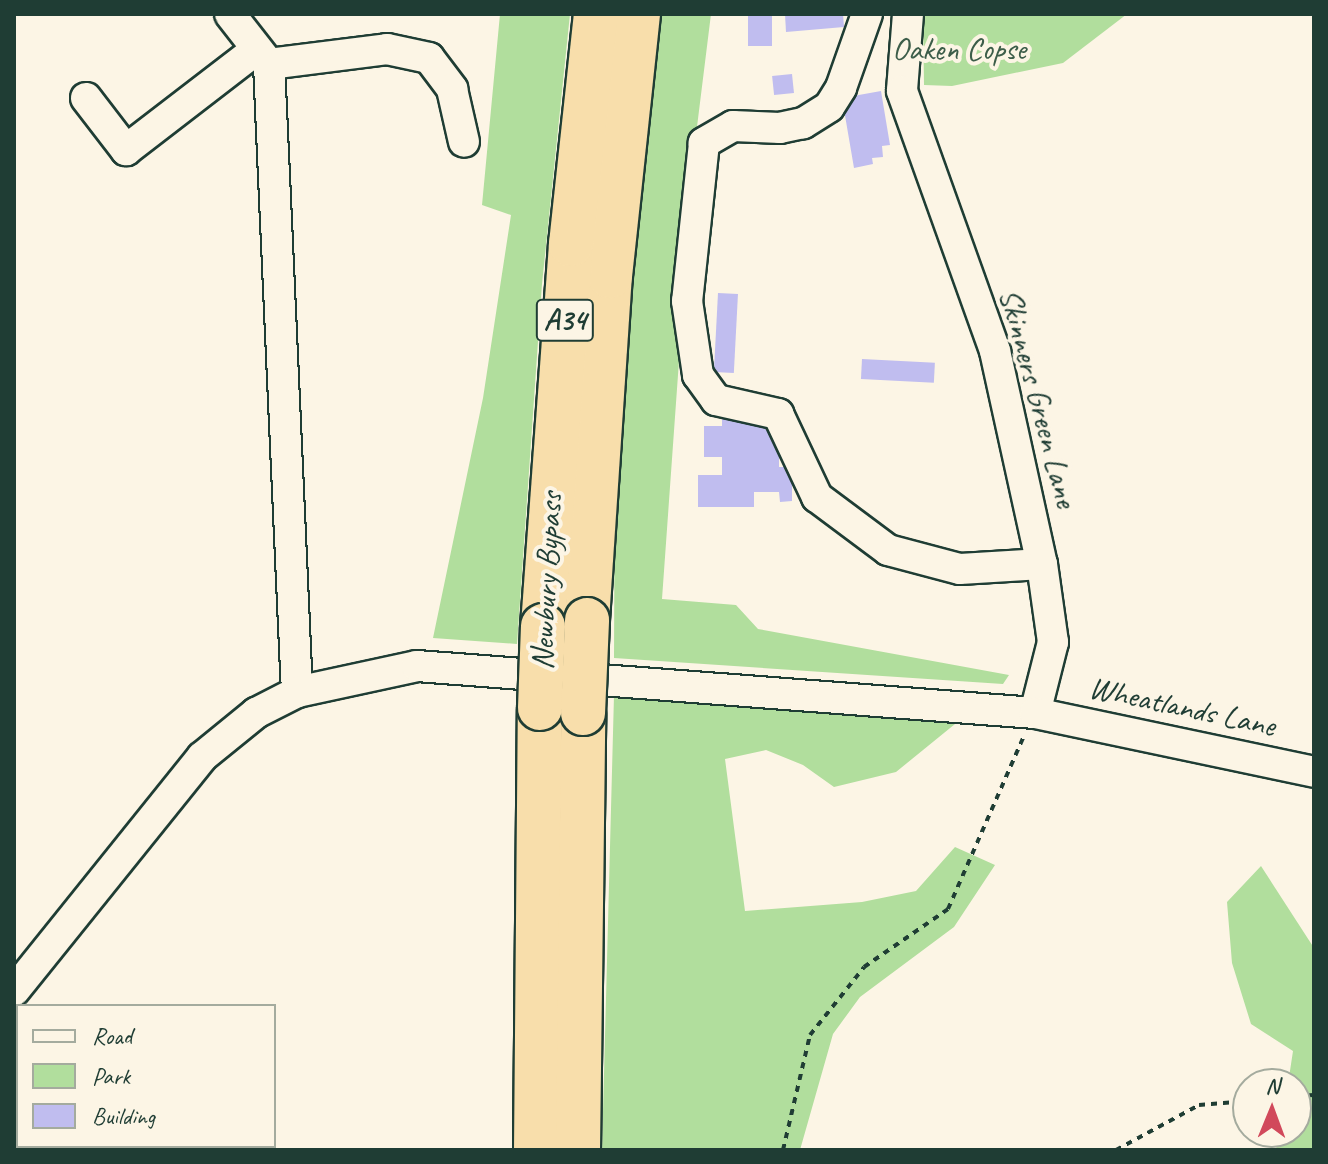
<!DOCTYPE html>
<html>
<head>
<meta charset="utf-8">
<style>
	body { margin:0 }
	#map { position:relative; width:1328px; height:1164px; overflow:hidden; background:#fcf5e5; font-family:Caveat,sans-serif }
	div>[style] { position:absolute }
	.green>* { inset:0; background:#b1de9d }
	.building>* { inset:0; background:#c0bdef; transform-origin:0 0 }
	.path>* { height:4px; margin-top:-2px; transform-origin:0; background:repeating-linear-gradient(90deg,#1f3d34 0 6px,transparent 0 12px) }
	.roads { filter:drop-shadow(2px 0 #1f3d34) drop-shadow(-2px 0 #1f3d34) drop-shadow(0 2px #1f3d34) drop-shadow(0 -2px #1f3d34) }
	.minor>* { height:30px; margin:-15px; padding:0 15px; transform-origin:15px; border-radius:15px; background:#fcf5e5 }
	.highway>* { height:44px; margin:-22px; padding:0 22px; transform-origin:22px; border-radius:22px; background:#f8deab }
	.bridges { filter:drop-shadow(2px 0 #1f3d34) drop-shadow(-2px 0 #1f3d34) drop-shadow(0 2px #1f3d34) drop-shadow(0 -2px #1f3d34) }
	.highway-bridge>* { height:44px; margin:-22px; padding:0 22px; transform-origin:22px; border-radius:22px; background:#f8deab }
	span { translate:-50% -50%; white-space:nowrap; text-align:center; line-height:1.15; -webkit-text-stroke:8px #fcf5e5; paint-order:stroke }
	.shield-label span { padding:2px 6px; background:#fcf5e5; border:2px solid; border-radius:6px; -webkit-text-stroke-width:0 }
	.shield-label { font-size:30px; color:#1f3d34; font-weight:700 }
	.park-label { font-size:32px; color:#3c5d49 }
	.street-label { font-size:32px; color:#1f3d34 }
	.frame { position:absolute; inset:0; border:16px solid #1f3d34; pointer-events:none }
	.legend { position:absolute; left:16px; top:1004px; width:260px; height:144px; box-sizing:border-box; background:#fcf5e5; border:2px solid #a4ab9e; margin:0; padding:10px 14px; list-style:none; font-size:24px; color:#1f3d34 }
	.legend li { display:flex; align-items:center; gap:16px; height:40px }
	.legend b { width:40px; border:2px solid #a4ab9e }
	.north { position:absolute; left:1232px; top:1068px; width:80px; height:80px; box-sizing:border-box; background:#fcf5e5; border:2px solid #a4ab9e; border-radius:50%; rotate:1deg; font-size:22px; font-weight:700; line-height:32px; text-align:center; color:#1f3d34 }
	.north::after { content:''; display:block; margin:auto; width:28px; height:36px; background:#d1495b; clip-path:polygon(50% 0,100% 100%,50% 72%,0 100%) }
</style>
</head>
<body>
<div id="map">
	<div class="green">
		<div style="clip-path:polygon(500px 14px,570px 14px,542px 284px,517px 644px,433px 638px,483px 398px,511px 215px,482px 205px)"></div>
		<div style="clip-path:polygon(660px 14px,711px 14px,694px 151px,662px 599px,736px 605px,758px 629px,1009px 675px,1003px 684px,614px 658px,615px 418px)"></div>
		<div style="clip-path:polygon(923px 14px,1127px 14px,1063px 63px,952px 86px,924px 85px)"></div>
		<div style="clip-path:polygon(614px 695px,971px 711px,896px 772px,834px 787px,803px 765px,766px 750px,725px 759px,745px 911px,862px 902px,916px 891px,955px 847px,995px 865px,954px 927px,860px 997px,833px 1034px,800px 1150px,602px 1150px)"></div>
		<div style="clip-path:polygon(1261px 866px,1314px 948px,1314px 1150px,1276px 1150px,1279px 1132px,1296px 1132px,1296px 1084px,1288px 1084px,1293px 1051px,1251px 1024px,1232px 963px,1227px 902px)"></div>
	</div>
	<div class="building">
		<div style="left:748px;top:14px;width:24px;height:32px"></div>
		<div style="clip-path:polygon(785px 14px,843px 14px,844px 27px,786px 32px)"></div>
		<div style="left:792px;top:74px;width:19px;height:20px;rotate:84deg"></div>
		<div style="clip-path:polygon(881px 91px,890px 145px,882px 146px,883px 157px,872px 158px,873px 164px,854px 168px,842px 98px)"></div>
		<div style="left:718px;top:293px;width:20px;height:79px;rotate:3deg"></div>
		<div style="left:862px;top:359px;width:73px;height:20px;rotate:3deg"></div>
		<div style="clip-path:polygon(753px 412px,753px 426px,779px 425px,779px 467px,792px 467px,792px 501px,780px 502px,779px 492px,754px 492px,754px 507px,698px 507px,698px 475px,722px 475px,722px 457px,704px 457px,704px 426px,722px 426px,722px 413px)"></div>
	</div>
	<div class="path">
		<div style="left:1296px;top:1096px;width:18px;rotate:-3deg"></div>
		<div style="left:783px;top:1150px;width:118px;rotate:-76.8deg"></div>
		<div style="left:810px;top:1035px;width:87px;rotate:-51.5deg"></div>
		<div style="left:864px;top:967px;width:102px;rotate:-34.6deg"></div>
		<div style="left:948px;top:909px;width:187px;rotate:-66.3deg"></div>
		<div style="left:1116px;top:1150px;width:94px;rotate:-28.5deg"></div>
		<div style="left:1199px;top:1105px;width:49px;rotate:-4.7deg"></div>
	</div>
	<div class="roads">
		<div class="minor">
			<div style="left:230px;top:14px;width:63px;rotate:52deg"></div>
			<div style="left:269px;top:64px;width:629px;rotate:87.45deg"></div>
			<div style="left:867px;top:14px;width:78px;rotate:109.4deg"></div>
			<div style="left:841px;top:88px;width:22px;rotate:122deg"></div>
			<div style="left:829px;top:107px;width:31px;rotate:148deg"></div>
			<div style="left:803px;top:123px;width:24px;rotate:168deg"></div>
			<div style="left:780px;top:128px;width:47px;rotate:-177.6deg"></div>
			<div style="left:733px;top:126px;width:34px;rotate:150deg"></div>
			<div style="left:704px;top:143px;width:159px;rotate:96.1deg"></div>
			<div style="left:687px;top:301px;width:75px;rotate:81.5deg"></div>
			<div style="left:698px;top:375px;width:31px;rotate:54deg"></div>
			<div style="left:716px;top:400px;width:64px;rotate:12.7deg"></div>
			<div style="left:778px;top:414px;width:92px;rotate:64.8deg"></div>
			<div style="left:817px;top:497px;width:89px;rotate:36.7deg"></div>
			<div style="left:888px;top:550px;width:74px;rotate:14.8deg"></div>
			<div style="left:960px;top:569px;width:82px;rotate:-3.5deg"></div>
			<div style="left:908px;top:14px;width:77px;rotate:94.5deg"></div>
			<div style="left:902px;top:91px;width:276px;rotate:70.3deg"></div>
			<div style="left:995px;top:351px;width:218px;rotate:77.6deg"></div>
			<div style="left:1042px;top:564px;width:79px;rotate:82deg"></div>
			<div style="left:1053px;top:642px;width:73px;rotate:104.2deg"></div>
			<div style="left:269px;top:64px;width:119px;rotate:-7.2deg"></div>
			<div style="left:387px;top:49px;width:43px;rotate:12.1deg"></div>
			<div style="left:429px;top:58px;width:39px;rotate:53deg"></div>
			<div style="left:452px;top:89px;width:54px;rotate:77.2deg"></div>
			<div style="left:86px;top:98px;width:66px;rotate:52.4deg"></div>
			<div style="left:126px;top:150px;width:165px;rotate:-37.6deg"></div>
			<div style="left:14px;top:991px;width:300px;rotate:-51.2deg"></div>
			<div style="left:202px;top:757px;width:70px;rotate:-39.2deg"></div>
			<div style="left:256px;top:713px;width:46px;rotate:-27.1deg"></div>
			<div style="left:297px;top:692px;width:123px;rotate:-12.2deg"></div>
			<div style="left:417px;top:666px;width:620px;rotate:4.35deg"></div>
			<div style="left:1035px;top:713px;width:285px;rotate:11.9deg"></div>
		</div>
		<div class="highway">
			<div style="left:587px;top:620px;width:345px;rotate:-86.2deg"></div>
			<div style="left:610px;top:276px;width:263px;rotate:-83.9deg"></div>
			<div style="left:543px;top:626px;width:383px;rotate:-85.8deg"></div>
			<div style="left:571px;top:244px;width:231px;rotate:-83.8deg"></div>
			<div style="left:536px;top:1150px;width:442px;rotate:-89.5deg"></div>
			<div style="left:578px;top:1150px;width:437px;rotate:-89.3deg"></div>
		</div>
	</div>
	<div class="bridges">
		<div class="highway-bridge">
			<div style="left:540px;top:708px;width:82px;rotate:-87.9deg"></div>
			<div style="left:583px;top:713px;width:93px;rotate:-87.5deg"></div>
		</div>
	</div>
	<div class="shield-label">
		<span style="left:565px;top:320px">A34</span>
	</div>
	<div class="park-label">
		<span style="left:959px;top:49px">Oaken Copse</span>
	</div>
	<div class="street-label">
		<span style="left:1038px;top:398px;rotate:75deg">Skinners Green Lane</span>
		<span style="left:547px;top:581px;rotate:-87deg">Newbury Bypass</span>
		<span style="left:1182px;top:707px;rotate:12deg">Wheatlands Lane</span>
	</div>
	<div class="frame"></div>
	<ul class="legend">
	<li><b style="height:10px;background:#fcf5e5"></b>Road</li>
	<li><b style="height:22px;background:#b1de9d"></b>Park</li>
	<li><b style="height:22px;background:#c0bdef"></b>Building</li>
	</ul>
	<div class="north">N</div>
</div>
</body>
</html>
